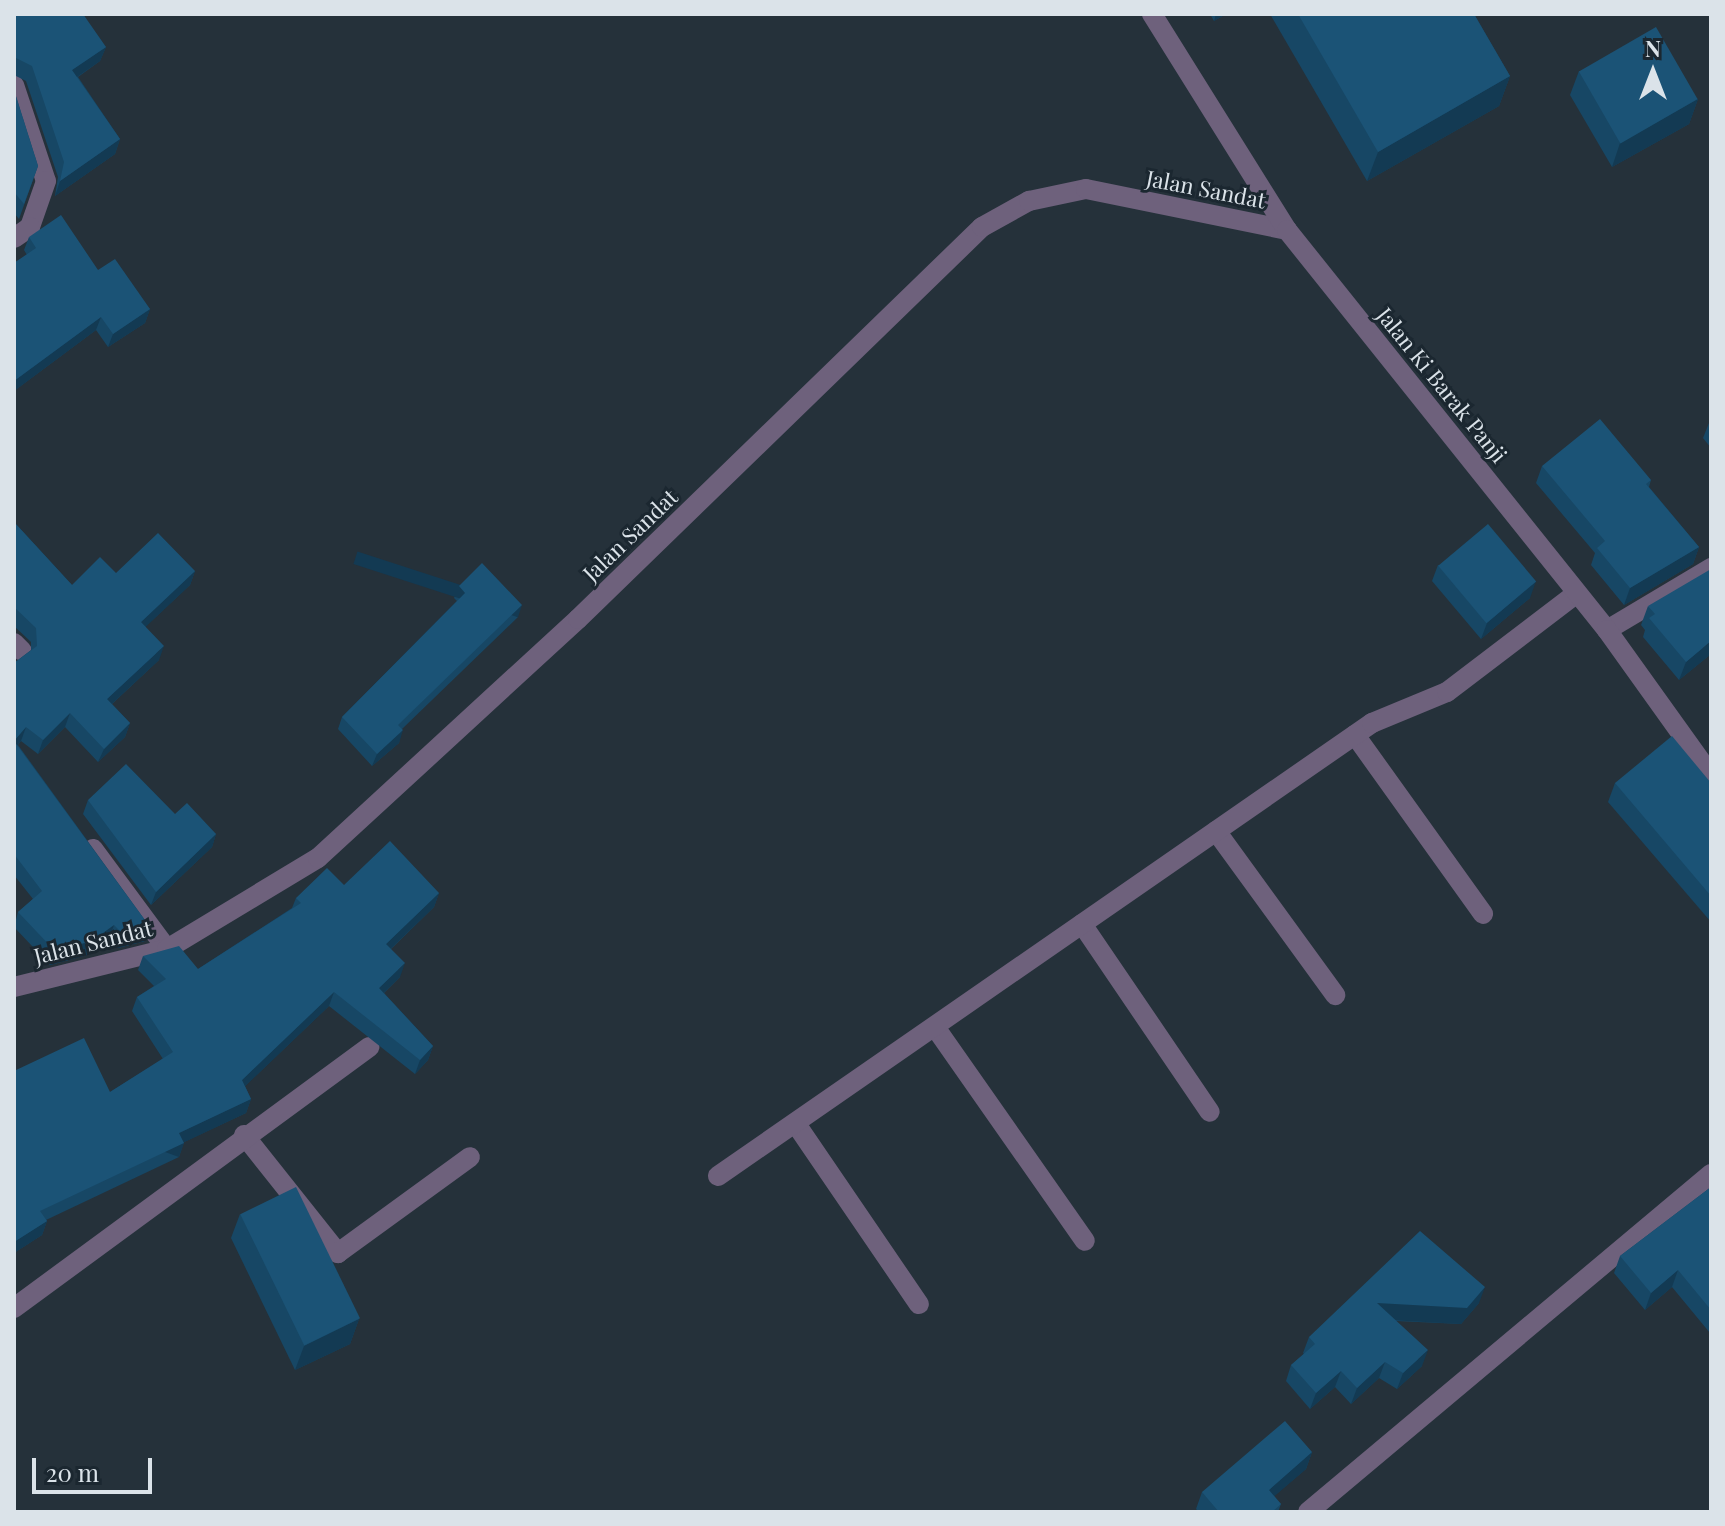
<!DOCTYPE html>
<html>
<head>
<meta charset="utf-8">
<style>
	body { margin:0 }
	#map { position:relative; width:1725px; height:1526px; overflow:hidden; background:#25313a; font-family:"Playfair Display",serif }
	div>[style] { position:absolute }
	.minor>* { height:20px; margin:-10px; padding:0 10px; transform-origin:10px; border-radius:10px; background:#6e617c }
	.tertiary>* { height:20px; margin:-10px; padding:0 10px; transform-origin:10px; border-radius:10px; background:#6e617c }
	.wall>* { inset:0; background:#174765 }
	.shaded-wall>* { inset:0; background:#133a53; transform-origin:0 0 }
	.building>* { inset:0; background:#1b5376; transform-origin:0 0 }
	span { translate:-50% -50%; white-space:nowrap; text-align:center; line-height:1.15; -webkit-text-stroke:6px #1b2730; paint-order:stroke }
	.street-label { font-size:22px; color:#dbe3e9 }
	.frame { position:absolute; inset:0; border:16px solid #dbe3e9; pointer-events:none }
	.north { position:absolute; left:1613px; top:32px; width:80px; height:80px; -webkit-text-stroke:6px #1b2730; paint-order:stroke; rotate:0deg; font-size:22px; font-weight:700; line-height:32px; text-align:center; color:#dbe3e9 }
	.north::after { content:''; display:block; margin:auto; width:28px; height:36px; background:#dbe3e9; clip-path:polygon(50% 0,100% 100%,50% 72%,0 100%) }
	.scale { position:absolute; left:32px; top:1458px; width:120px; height:36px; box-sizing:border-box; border:4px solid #dbe3e9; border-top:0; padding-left:10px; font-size:24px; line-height:28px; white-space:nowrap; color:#dbe3e9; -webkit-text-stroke:6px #1b2730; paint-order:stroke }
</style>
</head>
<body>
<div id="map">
	<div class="minor">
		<div style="left:14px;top:85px;width:101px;rotate:71.6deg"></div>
		<div style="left:46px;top:181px;width:49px;rotate:109.2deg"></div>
		<div style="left:30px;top:227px;width:19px;rotate:145deg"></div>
		<div style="left:1607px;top:630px;width:121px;rotate:-30.8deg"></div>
		<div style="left:14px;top:643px;width:11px;rotate:45deg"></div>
		<div style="left:1355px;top:735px;width:220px;rotate:54.4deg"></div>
		<div style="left:1216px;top:831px;width:203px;rotate:54deg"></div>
		<div style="left:93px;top:849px;width:124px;rotate:53.5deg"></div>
		<div style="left:1082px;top:924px;width:227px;rotate:55.8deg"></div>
		<div style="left:14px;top:987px;width:158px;rotate:-13.9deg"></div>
		<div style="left:167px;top:949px;width:176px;rotate:-31.1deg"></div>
		<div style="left:318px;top:858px;width:353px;rotate:-42.6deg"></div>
		<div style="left:578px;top:619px;width:563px;rotate:-44.14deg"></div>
		<div style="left:982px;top:227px;width:54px;rotate:-29deg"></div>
		<div style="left:1029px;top:201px;width:58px;rotate:-11.9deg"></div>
		<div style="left:1086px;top:189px;width:205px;rotate:11.5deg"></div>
		<div style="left:935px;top:1027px;width:261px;rotate:55deg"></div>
		<div style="left:796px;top:1124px;width:218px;rotate:55.7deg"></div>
		<div style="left:244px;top:1135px;width:151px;rotate:51.5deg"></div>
		<div style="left:338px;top:1253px;width:163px;rotate:-36deg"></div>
		<div style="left:718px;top:1176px;width:796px;rotate:-34.71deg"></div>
		<div style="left:1372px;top:723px;width:81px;rotate:-22.5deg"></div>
		<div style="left:1447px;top:692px;width:163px;rotate:-37.3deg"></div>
		<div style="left:14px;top:1308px;width:441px;rotate:-36.3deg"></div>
		<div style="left:1308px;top:1512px;width:526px;rotate:-39.99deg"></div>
	</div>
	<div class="tertiary">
		<div style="left:1152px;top:14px;width:255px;rotate:58deg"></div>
		<div style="left:1287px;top:230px;width:512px;rotate:51.34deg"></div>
		<div style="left:1607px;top:630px;width:178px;rotate:54.4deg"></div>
	</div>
	<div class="wall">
		<div style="clip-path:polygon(1210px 14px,1226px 14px,1214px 21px)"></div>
		<div style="clip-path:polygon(1270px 14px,1474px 14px,1510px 76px,1499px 106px,1367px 181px)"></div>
		<div style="clip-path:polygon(14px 15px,106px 47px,100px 61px,78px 77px,120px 139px,115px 154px,55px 196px,58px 177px,26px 81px,14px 75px)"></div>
		<div style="clip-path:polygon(1579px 71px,1698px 99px,1689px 124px,1612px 167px,1570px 95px)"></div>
		<div style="clip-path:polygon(14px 90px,38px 166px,19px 219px,14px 213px)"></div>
		<div style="clip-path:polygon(29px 237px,98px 270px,150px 309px,145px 323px,108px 347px,96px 330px,14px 391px,14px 263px,27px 255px,24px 250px)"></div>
		<div style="clip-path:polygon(1711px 418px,1711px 448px,1703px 438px)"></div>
		<div style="clip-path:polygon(1542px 466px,1651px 480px,1649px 487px,1699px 547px,1693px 564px,1624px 605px,1591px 565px,1595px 553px,1536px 483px)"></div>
		<div style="clip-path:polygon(14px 522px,72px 585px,116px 573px,195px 571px,190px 585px,145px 627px,159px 660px,112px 704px,130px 723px,125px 737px,98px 762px,65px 727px,38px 754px,21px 741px,18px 745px,150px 927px,145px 941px,118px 948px,109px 939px,87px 955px,50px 965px,14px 927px,18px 912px,33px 899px,14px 875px,14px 663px,31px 650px,31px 642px,14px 626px)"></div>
		<div style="clip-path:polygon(1438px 565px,1530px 598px,1481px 639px,1432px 581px)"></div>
		<div style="clip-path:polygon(459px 586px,518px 617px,402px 729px,399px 743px,372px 766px,338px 729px,342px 717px,457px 601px,454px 598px)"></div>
		<div style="clip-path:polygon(1648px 606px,1711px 654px,1679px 680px,1643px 637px,1645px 630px,1641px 625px)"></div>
		<div style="clip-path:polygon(1615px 783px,1711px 783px,1711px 922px,1608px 802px)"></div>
		<div style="clip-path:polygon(88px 800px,175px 814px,216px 834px,212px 847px,151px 905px,83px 814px)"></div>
		<div style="clip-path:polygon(344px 885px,439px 893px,434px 907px,391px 949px,400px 977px,384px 993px,433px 1046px,428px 1060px,415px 1074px,329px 1006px,245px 1086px,251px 1099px,246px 1113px,184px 1142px,179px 1157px,46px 1220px,47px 1221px,42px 1235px,14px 1253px,14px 1071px,110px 1092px,163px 1059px,132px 1011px,137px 997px,154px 986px,138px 970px,143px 956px,198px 969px,292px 908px,296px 898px)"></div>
		<div style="clip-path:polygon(1711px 1187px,1711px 1332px,1710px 1333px,1672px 1287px,1645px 1310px,1614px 1273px,1620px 1256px)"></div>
		<div style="clip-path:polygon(240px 1214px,359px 1319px,350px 1344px,295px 1370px,231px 1238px)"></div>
		<div style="clip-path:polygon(1479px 1303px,1461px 1324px,1396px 1321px,1422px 1366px,1397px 1389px,1379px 1378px,1351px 1404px,1335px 1387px,1310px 1409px,1286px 1381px,1291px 1365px,1304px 1354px,1303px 1353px,1309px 1337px)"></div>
		<div style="clip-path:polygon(1312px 1452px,1306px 1469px,1274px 1496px,1281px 1504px,1278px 1512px,1199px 1512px,1196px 1509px,1202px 1492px)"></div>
	</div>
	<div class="shaded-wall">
		<div style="clip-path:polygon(1216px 14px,1226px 14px,1214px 21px)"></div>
		<div style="clip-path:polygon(106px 47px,100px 61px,67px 84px,72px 70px)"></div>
		<div style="clip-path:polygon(1510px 76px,1499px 106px,1367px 181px,1378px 152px)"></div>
		<div style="clip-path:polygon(1698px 99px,1689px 124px,1612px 167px,1620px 143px)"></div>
		<div style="clip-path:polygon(120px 139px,115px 154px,55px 196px,60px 181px)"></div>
		<div style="clip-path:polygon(150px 309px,145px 323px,108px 347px,113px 334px)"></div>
		<div style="clip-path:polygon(101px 317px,96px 330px,14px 391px,14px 381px)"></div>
		<div style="clip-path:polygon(1699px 547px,1693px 564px,1624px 605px,1630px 588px)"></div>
		<div style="clip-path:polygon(195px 571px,190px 585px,136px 636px,141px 622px)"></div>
		<div style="clip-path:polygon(1536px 581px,1530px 598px,1481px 639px,1487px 623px)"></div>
		<div style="left:522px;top:605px;width:13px;height:173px;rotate:108deg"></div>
		<div style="clip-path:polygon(1711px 641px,1711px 654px,1679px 680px,1686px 662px)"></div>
		<div style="clip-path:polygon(164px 646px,159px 660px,102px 713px,107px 699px)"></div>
		<div style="clip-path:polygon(70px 713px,65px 727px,38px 754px,43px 740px)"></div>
		<div style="clip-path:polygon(130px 723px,125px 737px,98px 762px,104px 749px)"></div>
		<div style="clip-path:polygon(26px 727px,21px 741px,14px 749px,14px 741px)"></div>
		<div style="clip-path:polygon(403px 730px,399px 743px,372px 766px,377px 754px)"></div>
		<div style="clip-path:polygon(216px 834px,212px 847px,151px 905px,156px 892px)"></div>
		<div style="clip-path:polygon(439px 893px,434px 907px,381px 958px,386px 944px)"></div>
		<div style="clip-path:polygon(114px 925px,109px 939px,87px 955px,50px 965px,55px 951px)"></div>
		<div style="clip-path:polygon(150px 927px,145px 941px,118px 948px,123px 934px)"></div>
		<div style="clip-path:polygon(405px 963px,400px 977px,374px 1002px,379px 988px)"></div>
		<div style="clip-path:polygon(334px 992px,329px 1006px,237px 1094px,242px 1080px)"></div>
		<div style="clip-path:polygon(433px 1046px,428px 1060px,415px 1074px,420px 1060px)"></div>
		<div style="clip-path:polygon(251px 1099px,246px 1113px,174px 1147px,179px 1133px)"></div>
		<div style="left:184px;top:1143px;width:15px;height:159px;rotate:110deg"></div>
		<div style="clip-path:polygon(47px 1221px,42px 1235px,14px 1253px,14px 1242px)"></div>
		<div style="clip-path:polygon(1678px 1270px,1672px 1287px,1645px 1310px,1651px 1293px)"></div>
		<div style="clip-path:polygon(1485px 1287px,1479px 1303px,1461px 1324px,1372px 1319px,1377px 1303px)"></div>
		<div style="clip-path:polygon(359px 1319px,350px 1344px,295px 1370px,304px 1346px)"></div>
		<div style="clip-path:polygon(1428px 1350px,1422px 1366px,1397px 1389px,1403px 1373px)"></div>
		<div style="clip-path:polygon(1385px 1362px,1379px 1378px,1351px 1404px,1357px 1388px)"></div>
		<div style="clip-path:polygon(1341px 1371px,1335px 1387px,1310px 1409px,1316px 1393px)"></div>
		<div style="clip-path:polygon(1312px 1452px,1306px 1469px,1263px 1506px,1269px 1490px)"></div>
	</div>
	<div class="building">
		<div style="clip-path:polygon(18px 14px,83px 14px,106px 47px,72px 70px,120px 139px,60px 181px,64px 162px,32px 66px,16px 58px,14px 56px,14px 15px)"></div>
		<div style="clip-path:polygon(1298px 14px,1474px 14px,1510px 76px,1378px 152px)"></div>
		<div style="left:1656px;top:27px;width:83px;height:89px;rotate:60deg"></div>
		<div style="clip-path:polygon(14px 90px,38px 166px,24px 204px,14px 192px)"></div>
		<div style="clip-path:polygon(61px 215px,98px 270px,115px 259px,150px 309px,113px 334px,101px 317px,14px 381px,14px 263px,36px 248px,29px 237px)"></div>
		<div style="clip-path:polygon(1600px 419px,1651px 480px,1646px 484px,1699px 547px,1630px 588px,1597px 548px,1605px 541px,1542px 466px)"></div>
		<div style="clip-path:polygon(14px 522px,72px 585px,100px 557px,116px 573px,158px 533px,195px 571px,141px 622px,164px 646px,107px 699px,130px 723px,104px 749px,70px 713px,43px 740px,26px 727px,14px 741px,150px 927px,123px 934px,114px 925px,92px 941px,55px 951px,18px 912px,42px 891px,14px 854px,14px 663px,37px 646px,36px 628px,14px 607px)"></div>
		<div style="left:1488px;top:524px;width:75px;height:65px;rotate:50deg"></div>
		<div style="clip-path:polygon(482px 563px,522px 605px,398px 725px,403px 730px,377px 754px,342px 717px,465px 593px,459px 586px)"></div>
		<div style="clip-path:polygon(1711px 569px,1711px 641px,1686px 662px,1649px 618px,1655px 614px,1648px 606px)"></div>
		<div style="clip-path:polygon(1672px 736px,1711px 783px,1711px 896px,1615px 783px)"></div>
		<div style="clip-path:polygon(126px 764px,175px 814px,187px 803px,216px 834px,156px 892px,88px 800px)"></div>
		<div style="clip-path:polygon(390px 841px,439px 893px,386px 944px,405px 963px,379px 988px,433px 1046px,420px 1060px,334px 992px,242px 1080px,251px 1099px,179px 1133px,184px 1143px,40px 1211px,47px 1221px,14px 1242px,14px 1071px,84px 1038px,110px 1092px,173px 1052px,137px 997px,166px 979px,143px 956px,179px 946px,198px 969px,301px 903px,296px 898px,327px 868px,344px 885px)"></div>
		<div style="left:296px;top:1187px;width:146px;height:62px;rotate:64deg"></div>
		<div style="clip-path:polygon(1711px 1187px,1711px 1310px,1678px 1270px,1651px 1293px,1620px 1256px)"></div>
		<div style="clip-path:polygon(1420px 1231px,1485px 1287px,1467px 1308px,1377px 1303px,1428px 1350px,1403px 1373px,1385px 1362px,1357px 1388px,1341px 1371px,1316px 1393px,1291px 1365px,1315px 1344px,1309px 1337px)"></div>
		<div style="clip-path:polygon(1285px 1421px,1312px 1452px,1269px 1490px,1281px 1504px,1272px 1512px,1219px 1512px,1202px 1492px)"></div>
	</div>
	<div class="street-label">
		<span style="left:1206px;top:189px;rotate:11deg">Jalan Sandat</span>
		<span style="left:1442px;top:385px;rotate:51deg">Jalan Ki Barak Panji</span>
		<span style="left:630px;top:535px;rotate:-44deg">Jalan Sandat</span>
		<span style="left:93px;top:942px;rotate:-14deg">Jalan Sandat</span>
	</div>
	<div class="frame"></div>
	<div class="north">N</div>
	<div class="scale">20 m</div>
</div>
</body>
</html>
